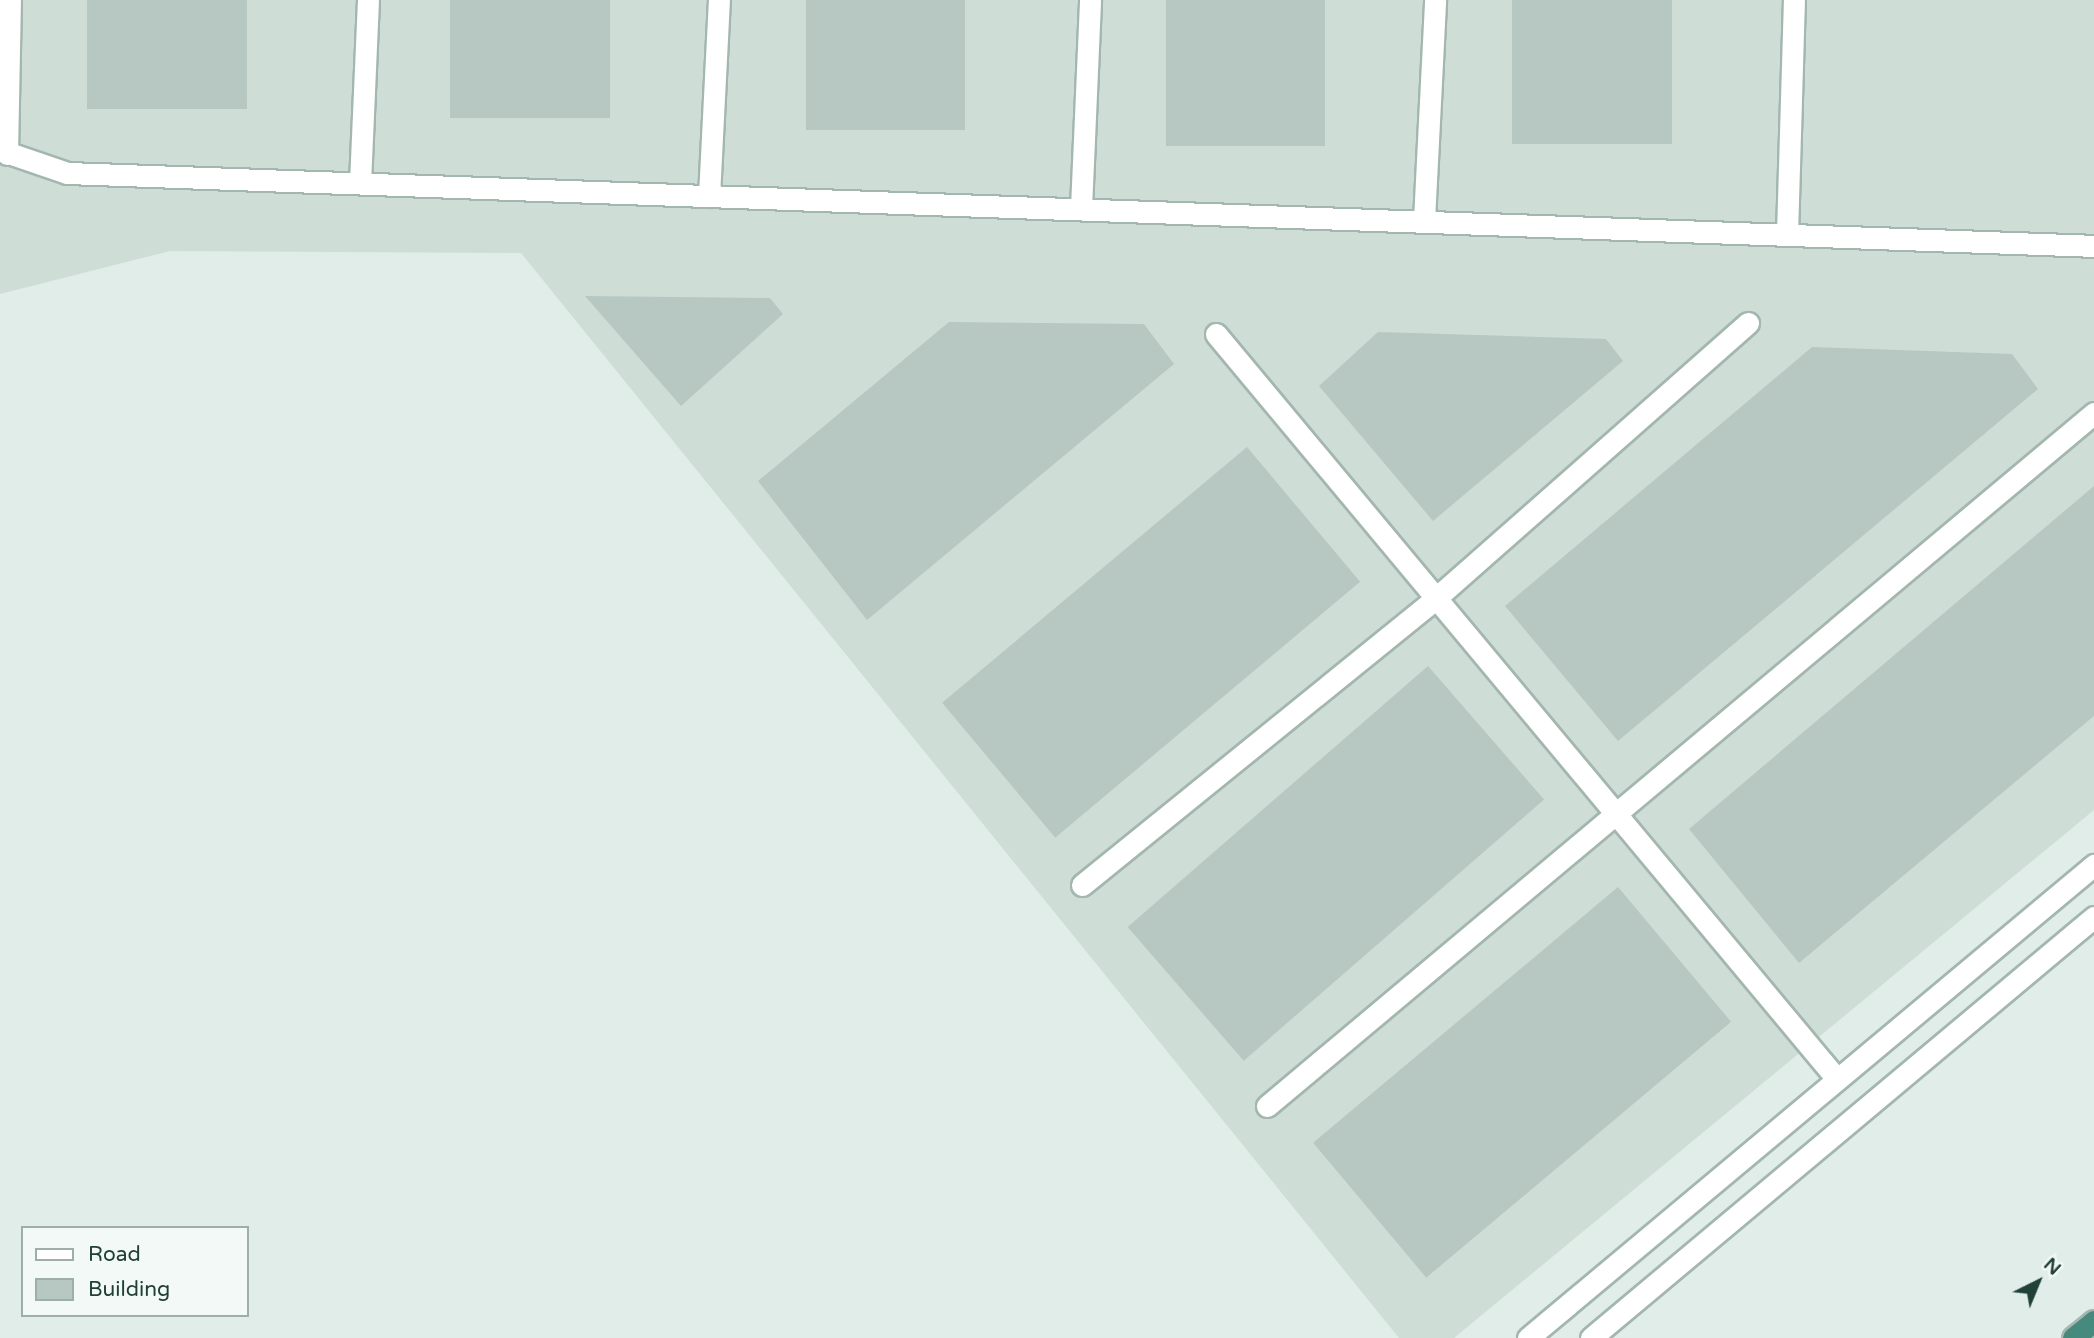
<!DOCTYPE html>
<html>
<head>
<meta charset="utf-8">
<style>
	body { margin:0 }
	#map { position:relative; width:2094px; height:1338px; overflow:hidden; background:#e1ede8; font-family:"Varela Round",sans-serif }
	div>[style] { position:absolute }
	.built>* { inset:0; background:#cfddd7 }
	.building>* { inset:0; background:#b6c8c1; transform-origin:0 0 }
	.roads { filter:drop-shadow(2px 0 #a3b6b0) drop-shadow(-2px 0 #a3b6b0) drop-shadow(0 2px #a3b6b0) drop-shadow(0 -2px #a3b6b0) }
	.service>* { height:21px; margin:-10.5px; padding:0 10.5px; transform-origin:10.5px; border-radius:10.5px; background:#fff }
	.tertiary>* { height:21px; margin:-10.5px; padding:0 10.5px; transform-origin:10.5px; border-radius:10.5px; background:#fff }
	.trunk>* { height:21px; margin:-10.5px; padding:0 10.5px; transform-origin:10.5px; border-radius:10.5px; background:#468a7d }
	span { translate:-50% -50%; white-space:nowrap; text-align:center; line-height:1.15; -webkit-text-stroke:5px #f2f9f6; paint-order:stroke }
	.legend { position:absolute; left:21px; top:1226px; width:228px; height:91px; box-sizing:border-box; background:#f2f9f6; border:2px solid #9eafaa; margin:0; padding:9px 12px; list-style:none; font-size:21px; color:#204038 }
	.legend li { display:flex; align-items:center; gap:14px; height:35px }
	.legend b { width:35px; border:2px solid #9eafaa }
	.north { position:absolute; left:2003px; top:1247px; width:70px; height:70px; -webkit-text-stroke:5px #f2f9f6; paint-order:stroke; rotate:43deg; font-size:19px; font-weight:700; line-height:28px; text-align:center; color:#204038 }
	.north::after { content:''; display:block; margin:auto; width:24px; height:32px; background:#204038; clip-path:polygon(50% 0,100% 100%,50% 72%,0 100%) }
</style>
</head>
<body>
<div id="map">
	<div class="built">
		<div style="clip-path:polygon(0 0,2094px 0,2094px 810px,1454px 1338px,1399px 1338px,521px 253px,170px 251px,0 294px)"></div>
	</div>
	<div class="building">
		<div style="left:87px;top:0;width:160px;height:109px"></div>
		<div style="left:450px;top:0;width:160px;height:118px"></div>
		<div style="left:806px;top:0;width:159px;height:130px"></div>
		<div style="left:1166px;top:0;width:159px;height:146px"></div>
		<div style="left:1512px;top:0;width:160px;height:144px"></div>
		<div style="clip-path:polygon(585px 296px,770px 298px,783px 314px,681px 406px)"></div>
		<div style="clip-path:polygon(949px 322px,1144px 324px,1174px 364px,867px 620px,758px 481px)"></div>
		<div style="clip-path:polygon(1378px 332px,1606px 339px,1623px 361px,1433px 521px,1319px 386px)"></div>
		<div style="clip-path:polygon(1812px 347px,2012px 354px,2038px 389px,1618px 741px,1505px 606px)"></div>
		<div style="left:1247px;top:447px;width:176px;height:398px;rotate:50deg"></div>
		<div style="clip-path:polygon(2094px 486px,2094px 716px,1799px 963px,1689px 829px)"></div>
		<div style="left:1428px;top:666px;width:177px;height:398px;rotate:49deg"></div>
		<div style="left:1618px;top:887px;width:176px;height:398px;rotate:50deg"></div>
	</div>
	<div class="roads">
		<div class="service">
			<div style="left:0;top:150px;width:71px;rotate:18.9deg"></div>
			<div style="left:67px;top:173px;width:2028px;rotate:2.06deg"></div>
			<div style="left:7px;top:154px;width:154px;rotate:-88.9deg"></div>
			<div style="left:360px;top:183px;width:183px;rotate:-87.5deg"></div>
			<div style="left:709px;top:196px;width:196px;rotate:-87.1deg"></div>
			<div style="left:1081px;top:208px;width:208px;rotate:-87.5deg"></div>
			<div style="left:1424px;top:220px;width:220px;rotate:-87.1deg"></div>
			<div style="left:1787px;top:234px;width:234px;rotate:-88.3deg"></div>
			<div style="left:1216px;top:334px;width:970px;rotate:50.19deg"></div>
			<div style="left:1082px;top:885px;width:456px;rotate:-39deg"></div>
			<div style="left:1436px;top:598px;width:416px;rotate:-41.4deg"></div>
			<div style="left:1267px;top:1106px;width:1079px;rotate:-39.96deg"></div>
		</div>
		<div class="tertiary">
			<div style="left:1528px;top:1338px;width:738px;rotate:-39.89deg"></div>
			<div style="left:1591px;top:1338px;width:656px;rotate:-39.93deg"></div>
		</div>
		<div class="trunk">
			<div style="left:2073px;top:1338px;width:27px;rotate:-39deg"></div>
		</div>
	</div>
	<ul class="legend">
	<li><b style="height:9px;background:#fff"></b>Road</li>
	<li><b style="height:19px;background:#b6c8c1"></b>Building</li>
	</ul>
	<div class="north">N</div>
</div>
</body>
</html>
